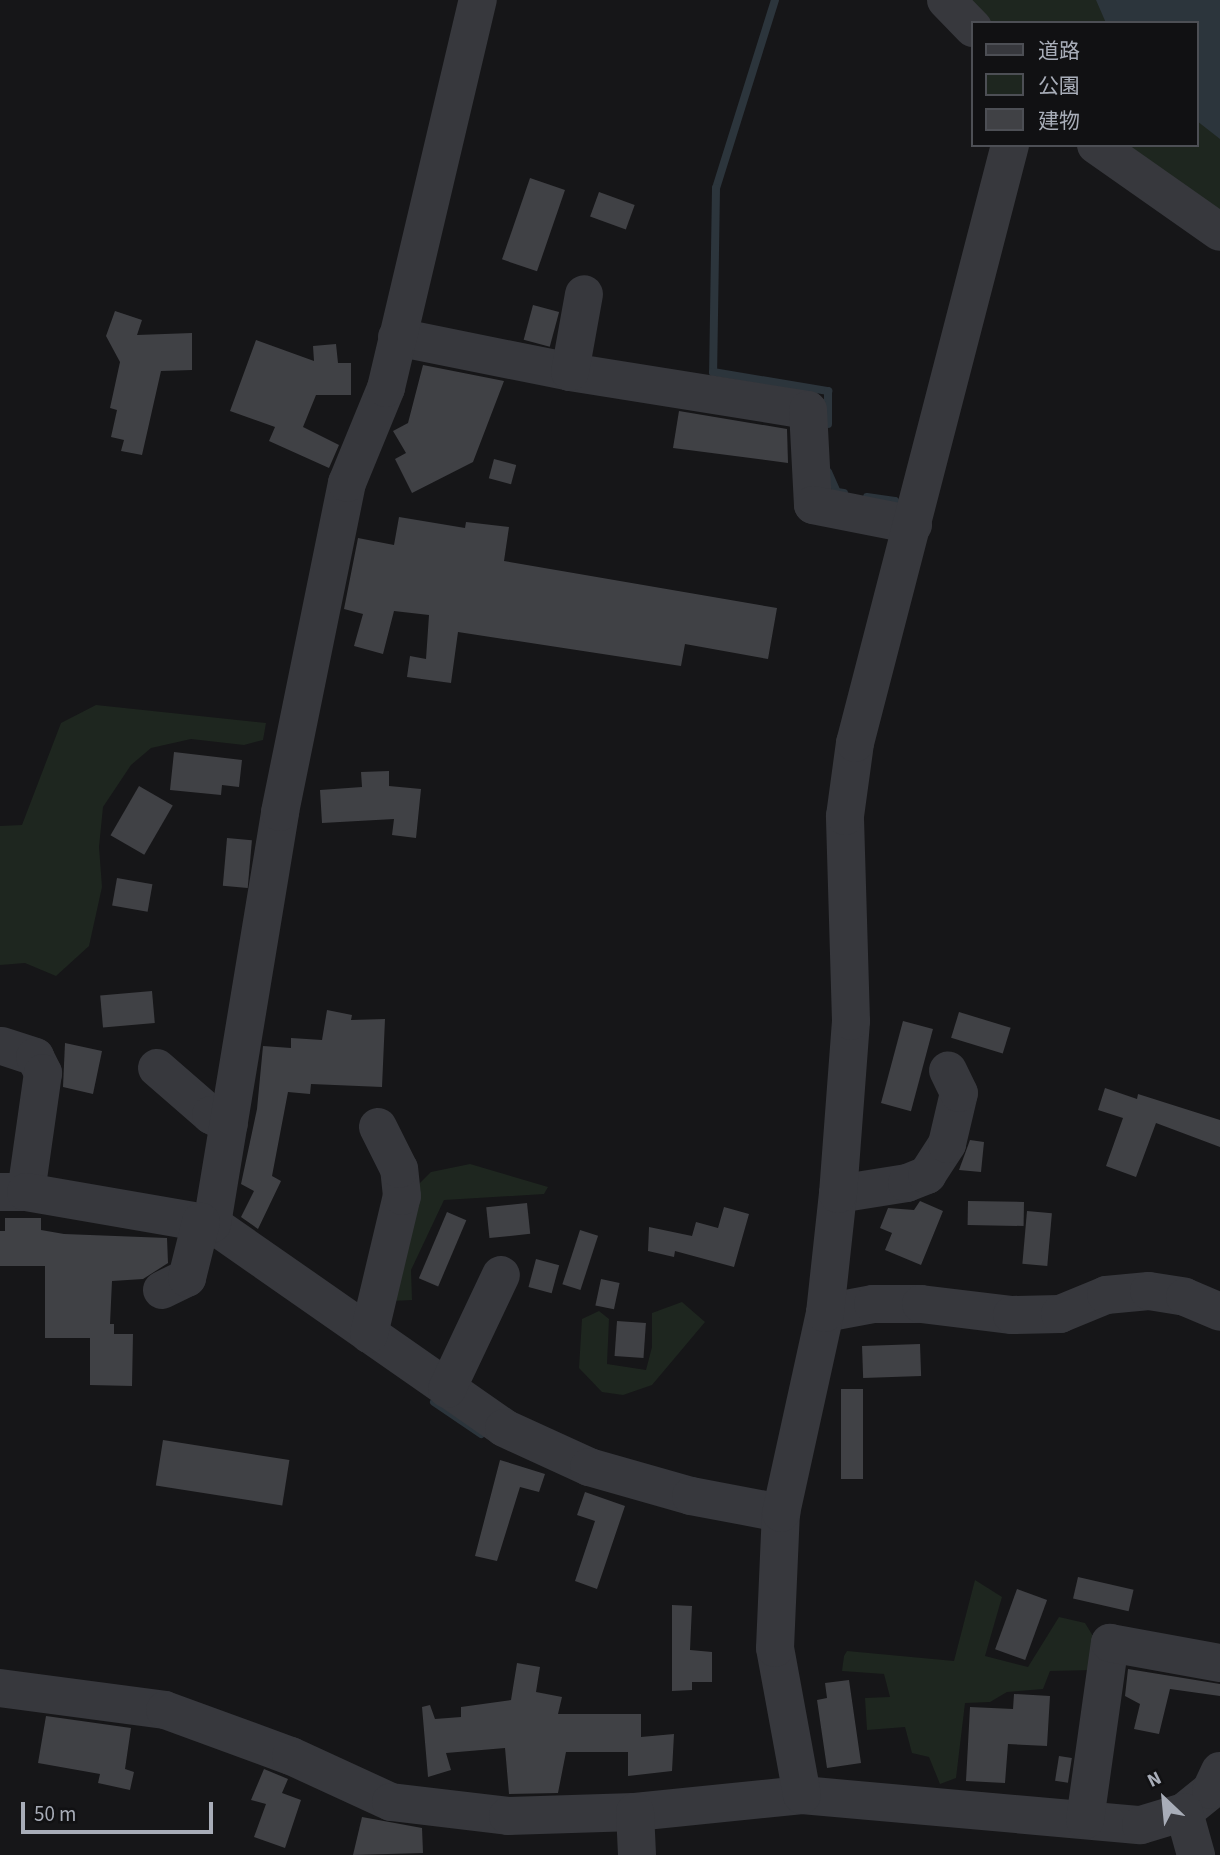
<!DOCTYPE html>
<html>
<head>
<meta charset="utf-8">
<style>
	body { margin:0 }
	#map { position:relative; width:1220px; height:1855px; overflow:hidden; background:#161618; font-family:"Source Sans 3","Noto Sans JP",sans-serif }
	div>[style] { position:absolute }
	.green>* { inset:0; background:#1e261f }
	.water>* { inset:0; background:#2c353c }
	.stream>* { height:8px; margin:-4px; padding:0 4px; transform-origin:4px; border-radius:4px; background:#2c353c }
	.building>* { inset:0; background:#404145; transform-origin:0 0 }
	.minor>* { height:38px; margin:-19px; padding:0 19px; transform-origin:19px; border-radius:19px; background:#37383d }
	span { translate:-50% -50%; white-space:nowrap; text-align:center; line-height:1.15; -webkit-text-stroke:6px #111113; paint-order:stroke }
	.legend { position:absolute; left:971px; top:21px; width:228px; height:126px; box-sizing:border-box; background:#111113; border:2px solid #4d4f55; margin:0; padding:9px 12px; list-style:none; font-size:21px; color:#a8adb8 }
	.legend li { display:flex; align-items:center; gap:14px; height:35px }
	.legend b { width:35px; border:2px solid #4d4f55 }
	.north { position:absolute; left:1129px; top:1764px; width:70px; height:70px; -webkit-text-stroke:5px #111113; paint-order:stroke; rotate:334deg; font-size:19px; font-weight:700; line-height:28px; text-align:center; color:#a8adb8 }
	.north::after { content:''; display:block; margin:auto; width:24px; height:32px; background:#a8adb8; clip-path:polygon(50% 0,100% 100%,50% 72%,0 100%) }
	.scale { position:absolute; left:21px; top:1802px; width:192px; height:32px; box-sizing:border-box; border:4px solid #a8adb8; border-top:0; padding-left:9px; font-size:21px; line-height:24px; white-space:nowrap; color:#a8adb8; -webkit-text-stroke:5px #111113; paint-order:stroke }
</style>
</head>
<body>
<div id="map">
	<div class="green">
		<div style="clip-path:polygon(966px 0,1220px 0,1220px 218px,1114px 145px,1197px 145px,1197px 23px,989px 23px)"></div>
		<div style="clip-path:polygon(96px 705px,266px 723px,263px 740px,244px 745px,191px 739px,151px 748px,131px 765px,103px 807px,99px 847px,102px 887px,89px 946px,56px 976px,25px 963px,0 965px,0 826px,22px 825px,61px 723px)"></div>
		<div style="clip-path:polygon(470px 1164px,548px 1187px,544px 1194px,444px 1200px,411px 1270px,412px 1300px,391px 1301px,415px 1188px,431px 1172px)"></div>
		<div style="clip-path:polygon(682px 1302px,705px 1322px,652px 1385px,623px 1395px,602px 1392px,579px 1368px,582px 1319px,599px 1311px,609px 1319px,607px 1364px,646px 1370px,652px 1347px,652px 1313px)"></div>
		<div style="clip-path:polygon(975px 1580px,1002px 1597px,985px 1656px,1028px 1667px,1059px 1617px,1085px 1623px,1096px 1641px,1094px 1670px,1050px 1671px,1043px 1689px,1007px 1692px,990px 1702px,965px 1703px,956px 1778px,940px 1784px,929px 1757px,912px 1753px,905px 1727px,867px 1730px,865px 1698px,890px 1697px,884px 1674px,842px 1671px,844px 1656px,847px 1651px,954px 1661px)"></div>
	</div>
	<div class="water">
		<div style="clip-path:polygon(1096px 0,1220px 0,1220px 139px,1197px 121px,1197px 23px,1106px 23px)"></div>
	</div>
	<div class="stream">
		<div style="left:775px;top:0;width:197px;rotate:107.4deg"></div>
		<div style="left:716px;top:188px;width:184px;rotate:90.9deg"></div>
		<div style="left:713px;top:372px;width:117px;rotate:9.4deg"></div>
		<div style="left:828px;top:391px;width:33px;rotate:90deg"></div>
		<div style="left:828px;top:472px;width:22px;rotate:66deg"></div>
		<div style="left:837px;top:492px;width:7px;rotate:8deg"></div>
		<div style="left:867px;top:497px;width:28px;rotate:8deg"></div>
		<div style="left:895px;top:501px;width:11px;rotate:100deg"></div>
		<div style="left:434px;top:1402px;width:57px;rotate:34.2deg"></div>
	</div>
	<div class="building">
		<div style="left:530px;top:178px;width:37px;height:86px;rotate:19deg"></div>
		<div style="left:599px;top:192px;width:38px;height:26px;rotate:20deg"></div>
		<div style="left:533px;top:305px;width:27px;height:36px;rotate:15deg"></div>
		<div style="clip-path:polygon(115px 311px,142px 320px,137px 335px,192px 333px,192px 370px,161px 371px,142px 455px,121px 451px,124px 440px,111px 437px,117px 410px,110px 408px,120px 362px,106px 336px)"></div>
		<div style="clip-path:polygon(256px 340px,314px 361px,313px 346px,336px 344px,338px 363px,351px 363px,351px 395px,316px 395px,303px 427px,339px 445px,329px 468px,269px 441px,275px 427px,230px 411px)"></div>
		<div style="clip-path:polygon(423px 365px,504px 381px,473px 462px,412px 493px,395px 459px,406px 453px,393px 431px,408px 423px)"></div>
		<div style="clip-path:polygon(679px 411px,787px 429px,788px 463px,673px 448px)"></div>
		<div style="left:494px;top:459px;width:23px;height:20px;rotate:15deg"></div>
		<div style="clip-path:polygon(399px 517px,465px 528px,466px 522px,509px 527px,504px 561px,777px 608px,768px 659px,685px 644px,681px 666px,458px 632px,451px 683px,407px 677px,410px 656px,426px 659px,429px 615px,394px 611px,383px 654px,354px 646px,363px 614px,344px 609px,358px 538px,394px 545px)"></div>
		<div style="clip-path:polygon(174px 752px,242px 760px,239px 787px,222px 785px,221px 795px,170px 790px)"></div>
		<div style="clip-path:polygon(389px 771px,389px 786px,421px 789px,416px 838px,392px 835px,394px 819px,322px 823px,320px 790px,362px 787px,361px 772px)"></div>
		<div style="left:139px;top:786px;width:39px;height:57px;rotate:30deg"></div>
		<div style="left:227px;top:838px;width:25px;height:48px;rotate:5deg"></div>
		<div style="left:117px;top:878px;width:36px;height:28px;rotate:10deg"></div>
		<div style="left:152px;top:991px;width:32px;height:52px;rotate:85deg"></div>
		<div style="clip-path:polygon(327px 1010px,352px 1015px,351px 1020px,385px 1019px,382px 1087px,311px 1084px,310px 1094px,288px 1092px,272px 1176px,281px 1181px,258px 1229px,241px 1217px,254px 1191px,241px 1184px,257px 1109px,263px 1046px,291px 1048px,291px 1038px,322px 1040px)"></div>
		<div style="left:959px;top:1012px;width:54px;height:27px;rotate:17deg"></div>
		<div style="left:903px;top:1021px;width:31px;height:85px;rotate:15deg"></div>
		<div style="clip-path:polygon(65px 1043px,102px 1051px,93px 1094px,63px 1087px)"></div>
		<div style="clip-path:polygon(1105px 1088px,1137px 1099px,1138px 1094px,1220px 1120px,1220px 1147px,1156px 1123px,1136px 1177px,1106px 1166px,1123px 1118px,1098px 1110px)"></div>
		<div style="clip-path:polygon(970px 1140px,984px 1142px,981px 1172px,959px 1170px)"></div>
		<div style="clip-path:polygon(920px 1201px,943px 1211px,921px 1265px,885px 1250px,892px 1233px,880px 1228px,888px 1208px,914px 1210px)"></div>
		<div style="left:968px;top:1201px;width:56px;height:24px;rotate:1deg"></div>
		<div style="left:527px;top:1203px;width:31px;height:41px;rotate:84deg"></div>
		<div style="clip-path:polygon(724px 1207px,749px 1214px,734px 1267px,675px 1251px,674px 1257px,648px 1251px,649px 1227px,692px 1236px,696px 1222px,718px 1228px)"></div>
		<div style="left:1027px;top:1211px;width:25px;height:53px;rotate:5deg"></div>
		<div style="left:447px;top:1212px;width:21px;height:72px;rotate:23deg"></div>
		<div style="clip-path:polygon(5px 1218px,41px 1218px,41px 1230px,64px 1234px,167px 1238px,168px 1263px,143px 1279px,112px 1281px,110px 1324px,114px 1324px,114px 1334px,133px 1334px,132px 1386px,90px 1385px,90px 1338px,45px 1338px,45px 1266px,0 1266px,0 1231px,5px 1231px)"></div>
		<div style="left:580px;top:1230px;width:19px;height:57px;rotate:18deg"></div>
		<div style="left:536px;top:1259px;width:24px;height:29px;rotate:15deg"></div>
		<div style="left:601px;top:1279px;width:19px;height:27px;rotate:12deg"></div>
		<div style="left:617px;top:1321px;width:29px;height:35px;rotate:4deg"></div>
		<div style="left:920px;top:1344px;width:32px;height:58px;rotate:88deg"></div>
		<div style="left:841px;top:1389px;width:22px;height:90px"></div>
		<div style="left:163px;top:1440px;width:128px;height:46px;rotate:9deg"></div>
		<div style="clip-path:polygon(500px 1460px,545px 1474px,539px 1492px,520px 1487px,497px 1561px,475px 1556px)"></div>
		<div style="clip-path:polygon(585px 1492px,625px 1506px,597px 1589px,575px 1581px,595px 1521px,577px 1515px)"></div>
		<div style="left:1078px;top:1577px;width:57px;height:22px;rotate:13deg"></div>
		<div style="left:1017px;top:1589px;width:32px;height:64px;rotate:20deg"></div>
		<div style="clip-path:polygon(672px 1605px,692px 1606px,690px 1650px,712px 1652px,712px 1682px,692px 1682px,692px 1690px,672px 1691px)"></div>
		<div style="clip-path:polygon(517px 1663px,540px 1667px,536px 1692px,562px 1697px,558px 1714px,641px 1714px,641px 1737px,674px 1734px,672px 1771px,628px 1776px,628px 1752px,566px 1752px,558px 1793px,509px 1794px,505px 1748px,446px 1753px,451px 1770px,428px 1777px,422px 1707px,430px 1705px,435px 1719px,461px 1717px,461px 1707px,511px 1700px)"></div>
		<div style="clip-path:polygon(1128px 1669px,1220px 1684px,1220px 1696px,1170px 1689px,1159px 1734px,1134px 1729px,1140px 1704px,1125px 1696px)"></div>
		<div style="clip-path:polygon(849px 1680px,861px 1763px,827px 1768px,817px 1700px,827px 1698px,825px 1683px)"></div>
		<div style="clip-path:polygon(1014px 1694px,1050px 1696px,1047px 1746px,1008px 1744px,1005px 1783px,966px 1781px,970px 1707px,1013px 1709px)"></div>
		<div style="clip-path:polygon(46px 1716px,131px 1728px,125px 1769px,134px 1772px,130px 1790px,98px 1783px,100px 1774px,38px 1763px)"></div>
		<div style="left:1059px;top:1756px;width:13px;height:25px;rotate:9deg"></div>
		<div style="clip-path:polygon(264px 1769px,288px 1779px,282px 1793px,301px 1800px,285px 1848px,254px 1837px,266px 1804px,251px 1800px)"></div>
		<div style="clip-path:polygon(362px 1817px,422px 1828px,423px 1853px,353px 1855px)"></div>
	</div>
	<div class="minor">
		<div style="left:946px;top:0;width:39px;rotate:46deg"></div>
		<div style="left:1096px;top:145px;width:151px;rotate:35.1deg"></div>
		<div style="left:397px;top:337px;width:177px;rotate:11.4deg"></div>
		<div style="left:570px;top:372px;width:241px;rotate:9.1deg"></div>
		<div style="left:808px;top:410px;width:95px;rotate:87deg"></div>
		<div style="left:813px;top:505px;width:102px;rotate:11.3deg"></div>
		<div style="left:570px;top:372px;width:79px;rotate:-79.8deg"></div>
		<div style="left:2px;top:1046px;width:35px;rotate:18deg"></div>
		<div style="left:35px;top:1057px;width:18px;rotate:63deg"></div>
		<div style="left:43px;top:1073px;width:120px;rotate:98.1deg"></div>
		<div style="left:157px;top:1068px;width:72px;rotate:41deg"></div>
		<div style="left:211px;top:1115px;width:20px;rotate:27deg"></div>
		<div style="left:0;top:1192px;width:26px"></div>
		<div style="left:26px;top:1192px;width:189px;rotate:9.8deg"></div>
		<div style="left:212px;top:1224px;width:356px;rotate:34.9deg"></div>
		<div style="left:504px;top:1428px;width:94px;rotate:24.6deg"></div>
		<div style="left:589px;top:1467px;width:106px;rotate:15.9deg"></div>
		<div style="left:691px;top:1496px;width:92px;rotate:10.7deg"></div>
		<div style="left:838px;top:1194px;width:70px;rotate:-9.1deg"></div>
		<div style="left:907px;top:1183px;width:22px;rotate:-22deg"></div>
		<div style="left:927px;top:1175px;width:37px;rotate:-57deg"></div>
		<div style="left:947px;top:1144px;width:52px;rotate:-76.8deg"></div>
		<div style="left:959px;top:1093px;width:25px;rotate:-116deg"></div>
		<div style="left:212px;top:1224px;width:418px;rotate:-80.6deg"></div>
		<div style="left:280px;top:812px;width:336px;rotate:-78.5deg"></div>
		<div style="left:347px;top:483px;width:103px;rotate:-67.7deg"></div>
		<div style="left:386px;top:388px;width:399px;rotate:-76.7deg"></div>
		<div style="left:162px;top:1290px;width:28px;rotate:-26deg"></div>
		<div style="left:187px;top:1278px;width:58px;rotate:-76deg"></div>
		<div style="left:825px;top:1313px;width:49px;rotate:-10.6deg"></div>
		<div style="left:873px;top:1304px;width:48px"></div>
		<div style="left:921px;top:1304px;width:92px;rotate:6.9deg"></div>
		<div style="left:1012px;top:1315px;width:48px;rotate:-1.2deg"></div>
		<div style="left:1060px;top:1314px;width:50px;rotate:-22.4deg"></div>
		<div style="left:1106px;top:1295px;width:43px;rotate:-5.3deg"></div>
		<div style="left:1149px;top:1291px;width:36px;rotate:9deg"></div>
		<div style="left:1185px;top:1297px;width:38px;rotate:23deg"></div>
		<div style="left:369px;top:1334px;width:142px;rotate:-76.6deg"></div>
		<div style="left:402px;top:1196px;width:27px;rotate:-96deg"></div>
		<div style="left:399px;top:1169px;width:47px;rotate:-116.6deg"></div>
		<div style="left:447px;top:1389px;width:126px;rotate:-64.7deg"></div>
		<div style="left:0;top:1688px;width:166px;rotate:7.6deg"></div>
		<div style="left:165px;top:1710px;width:134px;rotate:20.1deg"></div>
		<div style="left:291px;top:1756px;width:110px;rotate:24.7deg"></div>
		<div style="left:391px;top:1802px;width:118px;rotate:6.8deg"></div>
		<div style="left:508px;top:1816px;width:127px;rotate:-1.8deg"></div>
		<div style="left:635px;top:1812px;width:168px;rotate:-5.8deg"></div>
		<div style="left:802px;top:1795px;width:340px;rotate:5.1deg"></div>
		<div style="left:1141px;top:1825px;width:45px;rotate:-16.8deg"></div>
		<div style="left:1184px;top:1812px;width:35px;rotate:-39deg"></div>
		<div style="left:1211px;top:1790px;width:21px;rotate:-65deg"></div>
		<div style="left:802px;top:1795px;width:149px;rotate:-100.4deg"></div>
		<div style="left:775px;top:1648px;width:135px;rotate:-87.5deg"></div>
		<div style="left:781px;top:1513px;width:205px;rotate:-77.6deg"></div>
		<div style="left:825px;top:1313px;width:120px;rotate:-83.8deg"></div>
		<div style="left:838px;top:1194px;width:173px;rotate:-85.7deg"></div>
		<div style="left:851px;top:1021px;width:205px;rotate:-91.7deg"></div>
		<div style="left:845px;top:816px;width:74px;rotate:-82.2deg"></div>
		<div style="left:855px;top:743px;width:618px;rotate:-75.47deg"></div>
		<div style="left:635px;top:1812px;width:43px;rotate:87.3deg"></div>
		<div style="left:1184px;top:1812px;width:45px;rotate:74.4deg"></div>
		<div style="left:1085px;top:1820px;width:179px;rotate:-82deg"></div>
		<div style="left:1110px;top:1643px;width:112px;rotate:10.3deg"></div>
	</div>
	<ul class="legend">
	<li><b style="height:9px;background:#37383d"></b>道路</li>
	<li><b style="height:19px;background:#1e261f"></b>公園</li>
	<li><b style="height:19px;background:#404145"></b>建物</li>
	</ul>
	<div class="north">N</div>
	<div class="scale">50 m</div>
</div>
</body>
</html>
